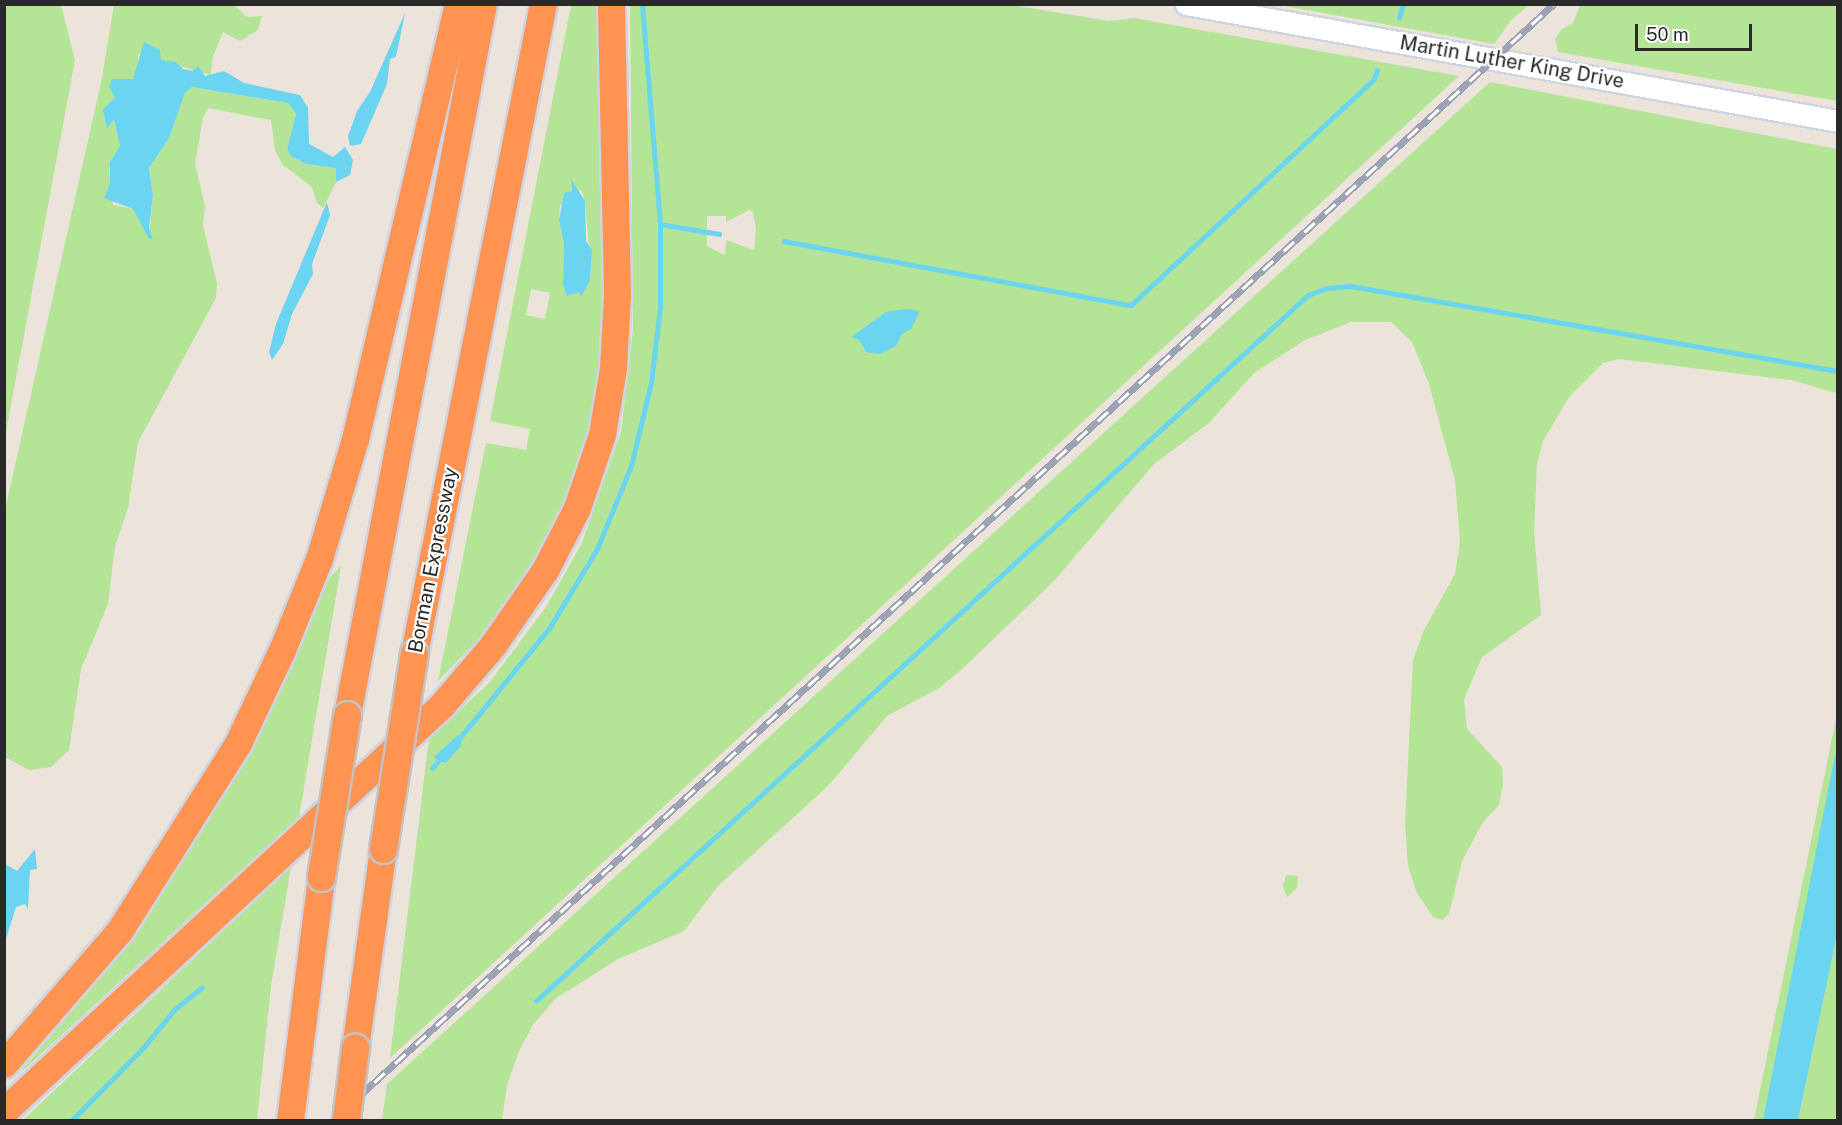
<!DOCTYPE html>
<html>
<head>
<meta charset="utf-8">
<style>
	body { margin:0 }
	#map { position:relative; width:1842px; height:1125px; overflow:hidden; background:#ece3da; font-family:"Public Sans",sans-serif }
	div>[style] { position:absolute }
	.green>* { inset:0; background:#b4e495 }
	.water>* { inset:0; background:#6bd4f0 }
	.stream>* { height:4.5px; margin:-2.25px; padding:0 2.25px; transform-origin:2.25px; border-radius:2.25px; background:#6bd4f0 }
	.roads { filter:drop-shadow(2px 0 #cfd4e2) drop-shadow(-2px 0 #cfd4e2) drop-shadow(0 2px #cfd4e2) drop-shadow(0 -2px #cfd4e2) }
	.secondary>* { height:21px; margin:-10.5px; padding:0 10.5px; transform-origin:10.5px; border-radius:10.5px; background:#fff }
	.highway>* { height:27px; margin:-13.5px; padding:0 13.5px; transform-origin:13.5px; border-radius:13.5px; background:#ff9352 }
	.rail>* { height:7px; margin-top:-3.5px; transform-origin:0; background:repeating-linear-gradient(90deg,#fff 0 14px,#9da2b4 0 28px); box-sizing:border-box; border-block:2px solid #9da2b4 }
	.bridges { filter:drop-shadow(2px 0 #c3c3c3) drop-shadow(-2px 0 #c3c3c3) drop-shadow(0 2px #c3c3c3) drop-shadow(0 -2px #c3c3c3) }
	.highway-bridge>* { height:27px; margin:-13.5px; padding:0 13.5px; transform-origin:13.5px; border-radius:13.5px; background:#ff9352 }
	span { translate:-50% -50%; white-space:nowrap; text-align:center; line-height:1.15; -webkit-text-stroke:4.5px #fff; paint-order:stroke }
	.street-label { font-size:20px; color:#292929 }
	.frame { position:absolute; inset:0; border:6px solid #292929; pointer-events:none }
	.scale { position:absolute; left:1635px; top:24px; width:117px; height:27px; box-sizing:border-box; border:3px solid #292929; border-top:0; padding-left:8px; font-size:18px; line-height:21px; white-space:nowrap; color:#292929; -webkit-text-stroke:4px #fff; paint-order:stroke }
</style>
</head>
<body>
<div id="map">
	<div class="green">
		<div style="clip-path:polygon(5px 5px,61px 5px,75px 60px,5px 437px)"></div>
		<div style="clip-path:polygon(114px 5px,235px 5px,247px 17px,262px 16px,258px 30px,240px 41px,223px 32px,212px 59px,211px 75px,138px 54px,138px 73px,110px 104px,107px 127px,114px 120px,120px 146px,109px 171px,113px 205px,133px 209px,149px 238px,153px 195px,149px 168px,169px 138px,185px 93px,192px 87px,288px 103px,296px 114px,287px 149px,291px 156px,306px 164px,336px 168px,336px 182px,323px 208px,317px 203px,312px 187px,282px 164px,275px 150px,271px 120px,208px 108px,203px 117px,195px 163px,205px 206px,203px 225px,217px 284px,216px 298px,138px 442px,128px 508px,115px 546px,108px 604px,81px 669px,69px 750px,51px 767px,29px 770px,5px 757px,5px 510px,102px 78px)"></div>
		<div style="clip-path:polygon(evenodd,571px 5px,599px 5px,602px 306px,598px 368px,587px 434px,570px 488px,523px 584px,495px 622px,438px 681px,486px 443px,526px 450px,530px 429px,490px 421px,571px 5px,571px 181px,576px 190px,582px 191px,585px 201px,591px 269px,590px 280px,579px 292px,571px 294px,563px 285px,564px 244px,559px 220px,560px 206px,572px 191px,571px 181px,571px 5px,531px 289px,550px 293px,545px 319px,526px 315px,531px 289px)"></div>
		<div style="clip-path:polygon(evenodd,630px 5px,1012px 5px,1109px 21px,1134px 18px,1459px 76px,390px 1058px,429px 739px,490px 682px,546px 607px,582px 543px,621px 432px,633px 329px,630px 5px,749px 210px,753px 212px,756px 228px,754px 250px,726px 240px,725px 255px,707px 246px,707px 216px,726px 216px,726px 222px,749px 210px,630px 5px,902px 334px,896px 346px,866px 352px,859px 340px,902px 334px)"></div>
		<div style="clip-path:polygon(1279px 5px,1529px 4px,1529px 5px,1511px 20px,1494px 44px)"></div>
		<div style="clip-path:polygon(1580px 5px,1837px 5px,1837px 101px,1558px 52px,1555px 39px,1562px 29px,1573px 23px)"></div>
		<div style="clip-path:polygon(1490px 82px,1837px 149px,1837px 393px,1791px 380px,1619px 359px,1603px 363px,1569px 397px,1543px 441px,1537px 464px,1534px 531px,1541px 615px,1482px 657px,1464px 699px,1467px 729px,1502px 767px,1503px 784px,1499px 805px,1483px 822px,1462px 861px,1449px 914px,1442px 920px,1433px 917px,1417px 893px,1408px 866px,1405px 823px,1413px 660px,1424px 630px,1455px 574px,1460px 542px,1455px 480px,1429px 384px,1412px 342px,1391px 322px,1351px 322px,1305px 340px,1254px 373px,1209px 423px,1154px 464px,1054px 581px,961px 670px,939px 688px,887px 716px,829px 785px,718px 886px,684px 931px,618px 959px,555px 999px,533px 1025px,519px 1051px,507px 1085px,502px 1120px,382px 1120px,387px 1084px)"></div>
		<div style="clip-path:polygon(341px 566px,299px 817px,17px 1076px,107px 969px,197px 839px,246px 759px,330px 577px)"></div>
		<div style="clip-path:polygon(1837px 714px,1837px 745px,1819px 850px,1763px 1120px,1754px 1120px)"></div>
		<div style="clip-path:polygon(291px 867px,271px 986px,257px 1120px,23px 1120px)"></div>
		<div style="clip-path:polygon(1286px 875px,1298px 876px,1297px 888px,1287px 897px,1283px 886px)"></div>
		<div style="clip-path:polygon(1837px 935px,1837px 1120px,1798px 1120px,1810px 1062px)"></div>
	</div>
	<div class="water">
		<div style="clip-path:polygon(405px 13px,396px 57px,390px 59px,387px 84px,361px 144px,350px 146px,348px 136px,357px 111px,370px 92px)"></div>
		<div style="clip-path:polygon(144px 42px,160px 50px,161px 60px,176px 62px,183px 69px,192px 71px,198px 66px,205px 76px,224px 71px,244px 83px,300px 95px,308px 108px,309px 144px,333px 157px,345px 147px,353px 160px,350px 175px,336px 182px,336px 168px,306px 164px,291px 156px,287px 149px,296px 114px,288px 103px,192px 87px,185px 93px,169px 138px,149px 168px,153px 195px,149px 228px,153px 239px,149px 239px,133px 209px,104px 198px,110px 184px,110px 162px,120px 146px,114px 120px,107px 128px,103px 110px,115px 97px,109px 87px,112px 79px,133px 79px)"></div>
		<div style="clip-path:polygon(571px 179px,585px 201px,586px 241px,592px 250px,590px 280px,581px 297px,579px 292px,567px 296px,563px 285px,564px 244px,559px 220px,564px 193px,572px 191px)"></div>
		<div style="clip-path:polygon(327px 202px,330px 215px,312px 264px,313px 274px,292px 314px,283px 344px,272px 360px,269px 352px,276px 324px)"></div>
		<div style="clip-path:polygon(906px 309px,920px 311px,911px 329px,902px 334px,896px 346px,880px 354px,866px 352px,859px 340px,851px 337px,886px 312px)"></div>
		<div style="clip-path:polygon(458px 735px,462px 736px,461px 746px,446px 763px,438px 761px,434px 757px)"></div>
		<div style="clip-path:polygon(1837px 745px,1837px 935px,1798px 1120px,1763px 1120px)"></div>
		<div style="clip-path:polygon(35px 849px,37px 869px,30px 870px,28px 909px,25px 904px,16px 907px,5px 942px,5px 864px,17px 871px)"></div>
	</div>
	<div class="stream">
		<div style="left:1399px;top:18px;width:15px;rotate:-74deg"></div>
		<div style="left:660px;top:224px;width:60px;rotate:9.6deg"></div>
		<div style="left:784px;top:241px;width:353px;rotate:10.5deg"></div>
		<div style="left:1131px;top:305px;width:332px;rotate:-42.9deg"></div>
		<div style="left:1374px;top:79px;width:9px;rotate:-72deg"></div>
		<div style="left:458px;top:740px;width:146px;rotate:-50.8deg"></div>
		<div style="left:550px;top:627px;width:91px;rotate:-58.9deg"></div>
		<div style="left:597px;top:549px;width:90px;rotate:-67.7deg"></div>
		<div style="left:631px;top:466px;width:85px;rotate:-76.5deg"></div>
		<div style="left:651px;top:383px;width:76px;rotate:-83.2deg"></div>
		<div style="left:660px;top:308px;width:84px;rotate:-90deg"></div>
		<div style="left:660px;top:224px;width:221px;rotate:-94.7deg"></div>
		<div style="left:432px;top:768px;width:12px;rotate:-48deg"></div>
		<div style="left:536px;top:1001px;width:1046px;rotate:-42.44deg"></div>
		<div style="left:1308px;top:295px;width:20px;rotate:-20deg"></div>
		<div style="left:1327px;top:288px;width:24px;rotate:-5deg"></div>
		<div style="left:1351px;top:286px;width:494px;rotate:9.9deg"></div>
		<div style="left:72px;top:1120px;width:103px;rotate:-45.4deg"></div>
		<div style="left:144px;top:1047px;width:48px;rotate:-51deg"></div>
		<div style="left:174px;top:1010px;width:36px;rotate:-39deg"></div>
	</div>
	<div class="roads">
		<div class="secondary">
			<div style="left:1186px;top:4px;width:662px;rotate:10.17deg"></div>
		</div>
		<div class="highway">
			<div style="left:414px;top:653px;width:662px;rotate:-78.76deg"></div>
			<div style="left:347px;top:715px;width:724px;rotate:-79.17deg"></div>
			<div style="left:355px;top:1048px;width:201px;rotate:-82deg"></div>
			<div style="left:4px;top:1064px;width:177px;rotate:-49.1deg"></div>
			<div style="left:120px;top:930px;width:221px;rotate:-57.7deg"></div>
			<div style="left:238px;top:743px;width:103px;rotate:-64.7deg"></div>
			<div style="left:282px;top:650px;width:98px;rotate:-67.9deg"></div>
			<div style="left:319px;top:559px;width:125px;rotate:-73.3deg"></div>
			<div style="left:355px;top:439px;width:447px;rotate:-76.7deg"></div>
			<div style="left:4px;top:1111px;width:597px;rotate:-42.83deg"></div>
			<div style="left:442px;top:705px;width:79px;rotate:-49.6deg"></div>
			<div style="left:493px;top:645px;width:91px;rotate:-55.3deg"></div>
			<div style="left:545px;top:570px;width:70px;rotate:-62.7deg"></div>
			<div style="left:577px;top:508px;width:78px;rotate:-71.3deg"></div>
			<div style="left:602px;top:434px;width:67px;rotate:-80.5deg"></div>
			<div style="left:613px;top:368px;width:74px;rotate:-86.9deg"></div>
			<div style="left:617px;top:294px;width:290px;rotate:-91.2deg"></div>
			<div style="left:290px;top:1120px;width:245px;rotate:-82.7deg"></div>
		</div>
	</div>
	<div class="rail">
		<div style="left:333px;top:1120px;width:1654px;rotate:-42.43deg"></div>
	</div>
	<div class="bridges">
		<div class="highway-bridge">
			<div style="left:383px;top:849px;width:198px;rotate:-81deg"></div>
			<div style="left:321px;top:877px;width:164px;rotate:-80.9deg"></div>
			<div style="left:346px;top:1120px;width:73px;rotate:-82.9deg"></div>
		</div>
	</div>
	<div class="street-label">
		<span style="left:1512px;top:62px;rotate:10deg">Martin Luther King Drive</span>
		<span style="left:433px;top:560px;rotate:-79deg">Borman Expressway</span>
	</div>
	<div class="frame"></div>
	<div class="scale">50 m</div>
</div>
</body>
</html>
